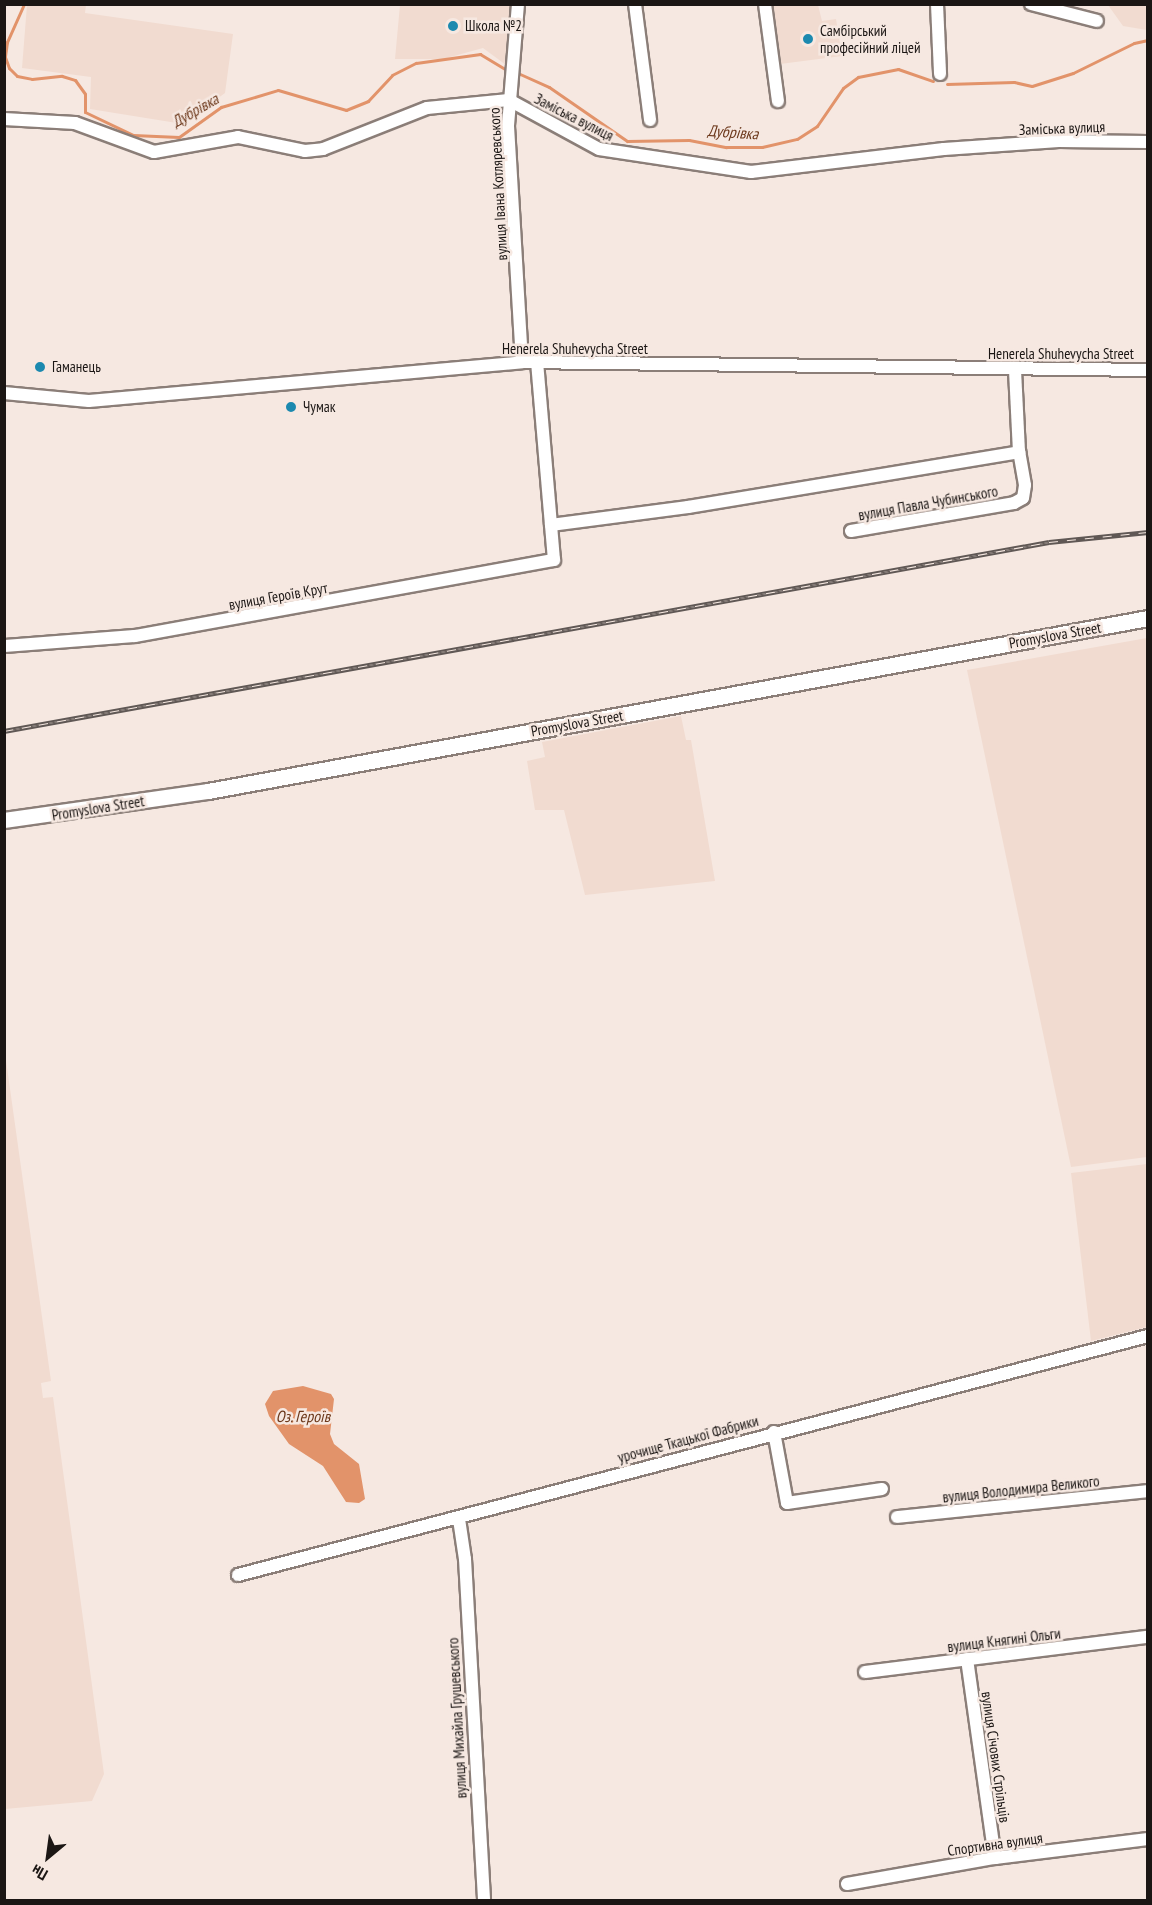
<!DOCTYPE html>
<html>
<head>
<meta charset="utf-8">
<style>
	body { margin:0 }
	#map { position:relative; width:1152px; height:1905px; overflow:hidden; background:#f6e8e1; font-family:"PT Sans Narrow",sans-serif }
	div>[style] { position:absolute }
	.built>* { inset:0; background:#f1dbd0 }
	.water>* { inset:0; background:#e2936a }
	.stream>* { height:3px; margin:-1.5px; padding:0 1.5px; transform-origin:1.5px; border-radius:1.5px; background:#e2936a }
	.roads { filter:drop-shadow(2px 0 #8b7e78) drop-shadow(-2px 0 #8b7e78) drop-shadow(0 2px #8b7e78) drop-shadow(0 -2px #8b7e78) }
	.minor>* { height:12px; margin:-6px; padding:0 6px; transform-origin:6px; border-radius:6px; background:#fff }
	.tertiary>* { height:15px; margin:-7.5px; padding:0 7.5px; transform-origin:7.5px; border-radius:7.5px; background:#fff }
	.rail>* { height:5px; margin-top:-2.5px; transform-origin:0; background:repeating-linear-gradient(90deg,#f6e8e1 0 9px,#605855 0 18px); box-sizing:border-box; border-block:2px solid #605855 }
	.dots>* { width:16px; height:16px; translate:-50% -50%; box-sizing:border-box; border:3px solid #f6e8e1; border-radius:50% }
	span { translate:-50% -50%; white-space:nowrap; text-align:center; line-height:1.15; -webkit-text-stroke:5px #f6e8e1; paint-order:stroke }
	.poi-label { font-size:15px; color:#1b1614 }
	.left { translate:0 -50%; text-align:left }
	.street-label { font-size:15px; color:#1b1614 }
	.water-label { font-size:16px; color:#6c381b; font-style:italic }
	.frame { position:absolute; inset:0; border:6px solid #1b1614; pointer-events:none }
	.north { position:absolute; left:18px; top:1827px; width:60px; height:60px; -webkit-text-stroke:4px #f6e8e1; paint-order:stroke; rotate:209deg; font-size:16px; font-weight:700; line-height:24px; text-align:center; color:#1b1614 }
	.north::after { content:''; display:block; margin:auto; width:21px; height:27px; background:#1b1614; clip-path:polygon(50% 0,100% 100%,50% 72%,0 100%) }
</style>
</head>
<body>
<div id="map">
	<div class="built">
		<div style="clip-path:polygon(27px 5px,86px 5px,85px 13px,233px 34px,225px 93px,183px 124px,90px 109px,91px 77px,22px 68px)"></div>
		<div style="clip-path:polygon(400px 5px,511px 5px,506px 65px,483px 48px,443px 59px,395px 59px)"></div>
		<div style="clip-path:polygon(773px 5px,818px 5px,822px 21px,836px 19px,842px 56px,780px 64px)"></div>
		<div style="clip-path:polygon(1108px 5px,1147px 5px,1147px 30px,1123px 26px)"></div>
		<div style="clip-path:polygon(1147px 638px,1147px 1157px,1071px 1167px,967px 670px)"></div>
		<div style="clip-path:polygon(681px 716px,686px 740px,691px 740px,715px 881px,585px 895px,564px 810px,535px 810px,527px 761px,545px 757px,542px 742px)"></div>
		<div style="clip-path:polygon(4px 1046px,51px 1381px,41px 1383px,43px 1398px,53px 1397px,104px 1774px,92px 1801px,5px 1809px)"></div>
		<div style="clip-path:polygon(1147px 1164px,1147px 1327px,1091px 1341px,1071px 1173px)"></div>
	</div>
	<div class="water">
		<div style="clip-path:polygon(303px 1386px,331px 1394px,334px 1399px,330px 1434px,334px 1444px,359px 1464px,365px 1499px,359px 1503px,346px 1502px,323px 1466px,289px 1444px,269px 1416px,265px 1404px,273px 1391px)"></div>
	</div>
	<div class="stream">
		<div style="left:24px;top:4px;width:42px;rotate:114.1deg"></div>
		<div style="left:7px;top:42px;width:15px;rotate:98deg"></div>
		<div style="left:5px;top:57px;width:12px;rotate:70deg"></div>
		<div style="left:9px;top:68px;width:11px;rotate:45deg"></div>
		<div style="left:17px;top:76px;width:15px;rotate:11deg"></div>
		<div style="left:32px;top:79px;width:30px;rotate:-6deg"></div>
		<div style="left:62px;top:76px;width:14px;rotate:17deg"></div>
		<div style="left:75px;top:80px;width:17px;rotate:54deg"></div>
		<div style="left:85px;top:94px;width:18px;rotate:90deg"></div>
		<div style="left:85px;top:112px;width:53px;rotate:25.6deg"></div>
		<div style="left:133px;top:135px;width:46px;rotate:2.5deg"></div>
		<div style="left:179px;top:137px;width:52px;rotate:-35.5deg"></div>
		<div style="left:221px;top:107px;width:59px;rotate:-16.6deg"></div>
		<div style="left:278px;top:90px;width:71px;rotate:16.4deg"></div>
		<div style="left:346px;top:110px;width:24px;rotate:-22deg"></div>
		<div style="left:368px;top:101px;width:35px;rotate:-47deg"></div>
		<div style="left:392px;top:75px;width:27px;rotate:-27deg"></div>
		<div style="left:416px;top:63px;width:65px;rotate:-8deg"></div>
		<div style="left:480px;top:54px;width:29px;rotate:31deg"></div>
		<div style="left:520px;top:74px;width:32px;rotate:24deg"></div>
		<div style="left:549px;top:87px;width:95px;rotate:34.7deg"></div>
		<div style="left:627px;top:141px;width:62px;rotate:-0.9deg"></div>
		<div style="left:689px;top:140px;width:38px;rotate:11deg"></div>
		<div style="left:726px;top:147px;width:36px"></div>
		<div style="left:762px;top:147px;width:36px;rotate:-13deg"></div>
		<div style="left:797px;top:139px;width:24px;rotate:-33deg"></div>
		<div style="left:817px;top:126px;width:46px;rotate:-55.6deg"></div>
		<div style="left:843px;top:88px;width:19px;rotate:-36deg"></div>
		<div style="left:858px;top:77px;width:41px;rotate:-11.3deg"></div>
		<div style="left:898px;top:69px;width:37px;rotate:19deg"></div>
		<div style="left:947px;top:84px;width:67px;rotate:-1.7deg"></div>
		<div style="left:1014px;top:82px;width:18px;rotate:13deg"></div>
		<div style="left:1032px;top:86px;width:43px;rotate:-17.6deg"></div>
		<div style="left:1073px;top:73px;width:68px;rotate:-26.2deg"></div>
		<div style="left:1134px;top:43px;width:14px;rotate:-12deg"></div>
	</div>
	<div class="roads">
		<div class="minor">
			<div style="left:518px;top:4px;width:122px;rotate:94.7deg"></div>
			<div style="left:508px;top:126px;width:236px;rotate:86.6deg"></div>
			<div style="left:635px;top:4px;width:117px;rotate:82.6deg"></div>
			<div style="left:765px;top:4px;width:98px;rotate:82.4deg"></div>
			<div style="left:937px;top:4px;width:70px;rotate:87.5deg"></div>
			<div style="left:1031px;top:4px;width:68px;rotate:14.4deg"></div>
			<div style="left:4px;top:119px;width:71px;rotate:3.2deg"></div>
			<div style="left:75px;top:123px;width:84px;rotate:20.2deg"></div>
			<div style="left:154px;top:152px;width:85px;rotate:-10.1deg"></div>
			<div style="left:238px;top:137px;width:68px;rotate:11.8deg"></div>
			<div style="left:305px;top:151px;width:18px;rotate:-6deg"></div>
			<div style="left:323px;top:149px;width:112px;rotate:-21.5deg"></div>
			<div style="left:427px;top:108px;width:82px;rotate:-5.6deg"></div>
			<div style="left:509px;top:100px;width:102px;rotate:28.6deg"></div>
			<div style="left:599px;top:149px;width:154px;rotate:8.6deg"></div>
			<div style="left:751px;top:172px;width:194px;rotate:-6.8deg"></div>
			<div style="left:944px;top:149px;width:115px;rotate:-4deg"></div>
			<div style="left:1059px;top:141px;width:89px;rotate:0.6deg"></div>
			<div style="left:4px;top:393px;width:85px;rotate:5.4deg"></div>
			<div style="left:89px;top:401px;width:435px;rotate:-5.1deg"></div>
			<div style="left:522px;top:362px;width:626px;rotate:0.73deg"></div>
			<div style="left:551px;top:525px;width:138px;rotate:-7.5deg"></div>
			<div style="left:688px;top:507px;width:336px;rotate:-9.4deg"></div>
			<div style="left:851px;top:531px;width:165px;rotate:-9.7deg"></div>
			<div style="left:1014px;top:503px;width:10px;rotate:-29deg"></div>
			<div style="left:1023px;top:498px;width:13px;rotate:-81deg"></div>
			<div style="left:1025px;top:485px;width:34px;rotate:-100deg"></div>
			<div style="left:1019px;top:452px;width:82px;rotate:-92.8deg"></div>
			<div style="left:4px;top:646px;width:131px;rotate:-4.4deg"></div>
			<div style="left:135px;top:636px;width:426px;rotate:-10.3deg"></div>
			<div style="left:554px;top:560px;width:199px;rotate:-94.9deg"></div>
			<div style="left:774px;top:1432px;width:72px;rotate:79.6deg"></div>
			<div style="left:787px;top:1503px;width:96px;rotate:-8.4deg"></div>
			<div style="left:897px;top:1517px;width:252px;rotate:-5.9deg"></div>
			<div style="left:459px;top:1519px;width:40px;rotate:81.5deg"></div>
			<div style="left:465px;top:1559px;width:342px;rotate:86.8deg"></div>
			<div style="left:238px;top:1575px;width:941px;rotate:-14.72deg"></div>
			<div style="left:967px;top:1659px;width:201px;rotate:82deg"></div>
			<div style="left:865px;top:1672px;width:285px;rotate:-7.1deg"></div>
			<div style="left:847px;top:1884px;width:150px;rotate:-10deg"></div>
			<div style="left:995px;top:1858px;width:154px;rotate:-7.1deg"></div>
		</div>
		<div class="tertiary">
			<div style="left:4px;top:820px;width:206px;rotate:-8.1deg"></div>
			<div style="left:208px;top:791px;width:956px;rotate:-10.43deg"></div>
		</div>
	</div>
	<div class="rail">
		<div style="left:4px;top:731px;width:1062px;rotate:-10.25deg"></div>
		<div style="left:1049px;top:542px;width:100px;rotate:-5.8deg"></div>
	</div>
	<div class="dots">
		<div style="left:453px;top:26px;background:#1b89af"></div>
		<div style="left:808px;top:39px;background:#1b89af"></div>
		<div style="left:40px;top:367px;background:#1b89af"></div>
		<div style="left:291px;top:407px;background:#1b89af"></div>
	</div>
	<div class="poi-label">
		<span class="left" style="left:465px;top:26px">Школа №2</span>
		<span class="left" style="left:820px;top:39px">Самбірський<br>професійний ліцей</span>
		<span class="left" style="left:52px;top:367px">Гаманець</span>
		<span class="left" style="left:303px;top:407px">Чумак</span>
	</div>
	<div class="street-label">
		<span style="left:574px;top:117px;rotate:27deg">Заміська вулиця</span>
		<span style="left:1062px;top:128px;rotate:-2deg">Заміська вулиця</span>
		<span style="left:498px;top:184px;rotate:-93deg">вулиця Івана Котляревського</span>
		<span style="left:575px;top:349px">Henerela Shuhevycha Street</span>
		<span style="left:1061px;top:354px">Henerela Shuhevycha Street</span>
		<span style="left:928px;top:503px;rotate:-10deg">вулиця Павла Чубинського</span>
		<span style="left:278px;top:596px;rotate:-10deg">вулиця Героїв Крут</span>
		<span style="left:1055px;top:635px;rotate:-10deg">Promyslova Street</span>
		<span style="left:577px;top:723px;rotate:-10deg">Promyslova Street</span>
		<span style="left:98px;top:808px;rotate:-9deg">Promyslova Street</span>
		<span style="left:688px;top:1439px;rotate:-15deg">урочище Ткацької Фабрики</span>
		<span style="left:1021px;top:1489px;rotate:-6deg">вулиця Володимира Великого</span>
		<span style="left:1004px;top:1640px;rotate:-7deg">вулиця Княгині Ольги</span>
		<span style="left:457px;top:1718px;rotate:-93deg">вулиця Михайла Грушевського</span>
		<span style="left:996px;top:1757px;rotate:82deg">вулиця Січових Стрільців</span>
		<span style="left:995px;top:1844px;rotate:-8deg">Спортивна вулиця</span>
	</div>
	<div class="water-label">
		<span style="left:195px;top:110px;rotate:-30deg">Дубрівка</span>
		<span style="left:733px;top:132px;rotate:4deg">Дубрівка</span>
		<span style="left:303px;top:1416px">Оз. Героїв</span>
	</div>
	<div class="frame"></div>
	<div class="north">Пн</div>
</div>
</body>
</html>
